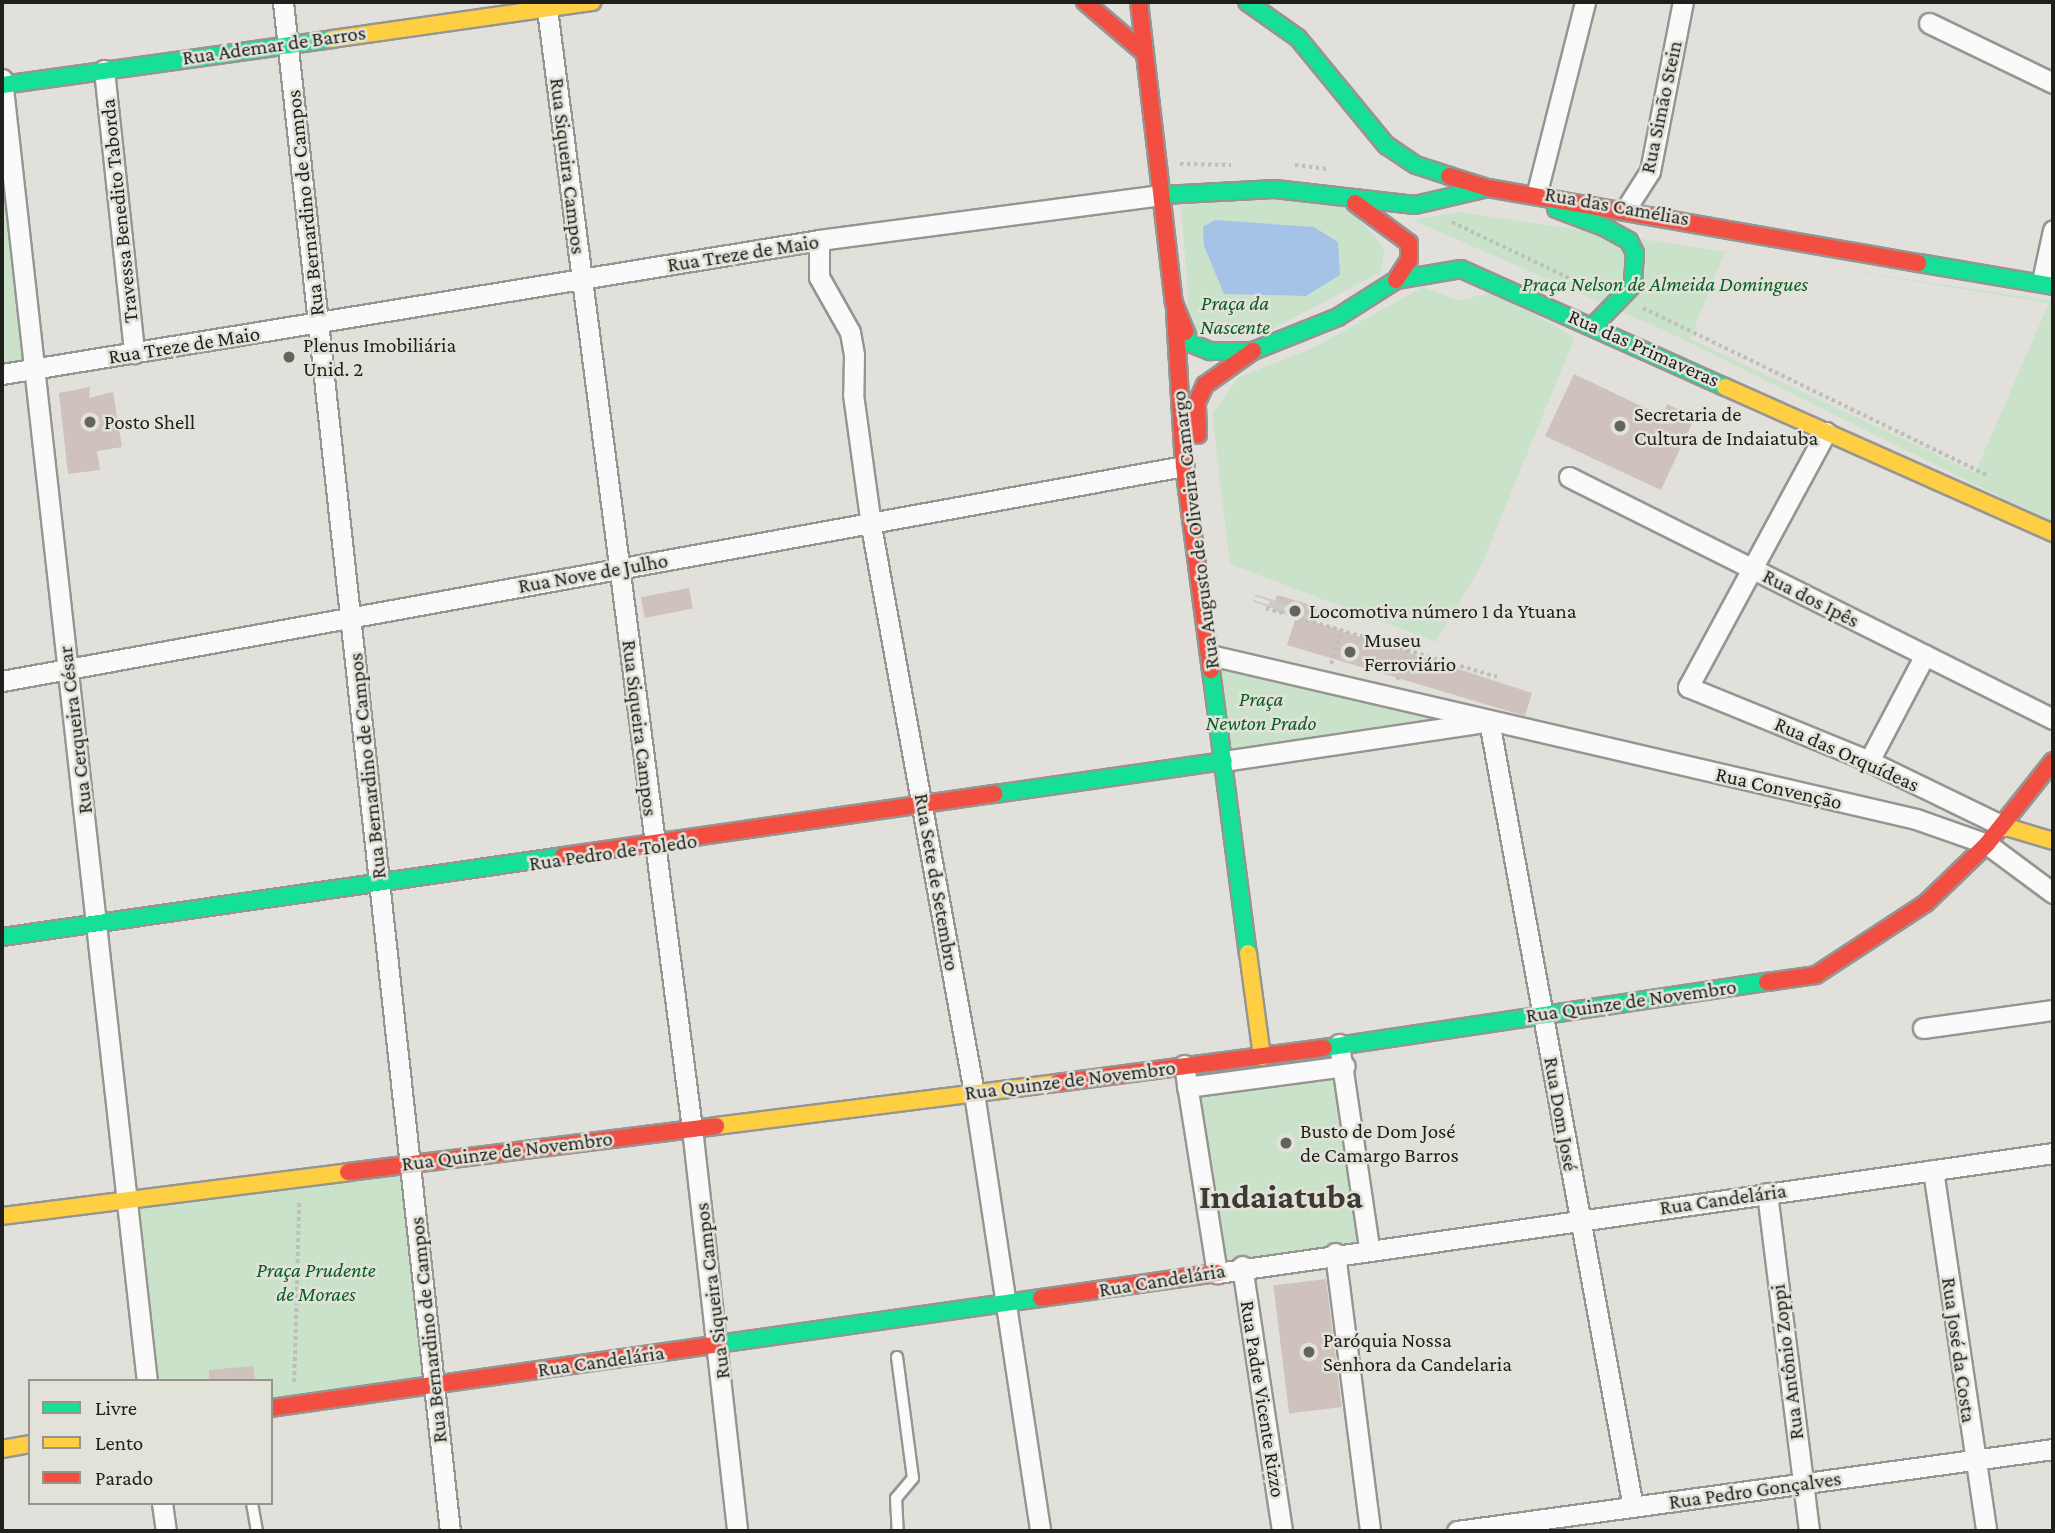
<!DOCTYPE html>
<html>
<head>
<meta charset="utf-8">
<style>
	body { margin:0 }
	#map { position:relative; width:2055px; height:1533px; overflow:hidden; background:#e1e0db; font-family:"Crimson Pro",serif }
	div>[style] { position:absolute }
	.green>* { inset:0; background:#cae1ca; transform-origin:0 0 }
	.water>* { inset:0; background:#a5c3e7 }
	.building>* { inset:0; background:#cfc1bb; transform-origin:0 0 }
	.path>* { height:3.5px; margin-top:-1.75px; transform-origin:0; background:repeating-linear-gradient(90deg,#bebebc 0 3.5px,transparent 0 7px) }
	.roads { filter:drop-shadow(2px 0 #969592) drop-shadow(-2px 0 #969592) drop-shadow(0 2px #969592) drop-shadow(0 -2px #969592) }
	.lane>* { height:10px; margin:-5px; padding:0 5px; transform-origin:5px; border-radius:5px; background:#fafafa }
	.street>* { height:19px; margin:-9.5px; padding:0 9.5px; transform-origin:9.5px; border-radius:9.5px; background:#fafafa }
	.fast>* { height:16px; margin:-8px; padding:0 8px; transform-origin:8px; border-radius:8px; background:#16e098 }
	.slow>* { height:16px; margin:-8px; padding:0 8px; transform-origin:8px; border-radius:8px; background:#ffcf43 }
	.jam>* { height:16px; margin:-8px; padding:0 8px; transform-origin:8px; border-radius:8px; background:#f24e42 }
	.rail>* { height:8px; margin-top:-4px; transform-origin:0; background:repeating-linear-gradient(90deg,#e3e2d9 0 16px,#cacac9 0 32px); box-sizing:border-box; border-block:2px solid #cacac9 }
	.dots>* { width:19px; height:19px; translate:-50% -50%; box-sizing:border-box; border:4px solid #e3e2d9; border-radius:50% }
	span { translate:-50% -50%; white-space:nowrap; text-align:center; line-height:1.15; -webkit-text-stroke:5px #e3e2d9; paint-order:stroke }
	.street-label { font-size:21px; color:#1f1f1c }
	.park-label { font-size:21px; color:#085f23; font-style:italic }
	.poi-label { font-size:21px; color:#1f1f1c }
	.left { translate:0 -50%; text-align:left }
	.town-label { font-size:35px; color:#3c3a33; font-weight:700 }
	.frame { position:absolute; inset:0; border:4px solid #1f1f1c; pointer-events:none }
	.legend { position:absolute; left:28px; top:1379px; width:245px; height:126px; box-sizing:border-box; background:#e3e2d9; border:2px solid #95948d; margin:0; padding:9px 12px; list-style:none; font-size:21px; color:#1f1f1c }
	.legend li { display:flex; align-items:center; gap:14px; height:35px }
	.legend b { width:35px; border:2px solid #95948d }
</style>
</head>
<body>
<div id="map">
	<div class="green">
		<div style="clip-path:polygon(2px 85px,34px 369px,2px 374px)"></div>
		<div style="clip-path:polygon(evenodd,1340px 196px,1384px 248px,1381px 272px,1265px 333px,1226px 338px,1197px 331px,1189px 309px,1181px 205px,1340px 196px,1314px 227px,1338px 242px,1306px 296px,1224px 294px,1314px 227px)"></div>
		<div style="clip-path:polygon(evenodd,1460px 212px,2053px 301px,2053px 523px,1668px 332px,1413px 220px,1460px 212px,1725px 251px,2049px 303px,1975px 473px,1690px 339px,1725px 251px)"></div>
		<div style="clip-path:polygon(1423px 287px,1459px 301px,1492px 292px,1575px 337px,1481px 566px,1436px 642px,1230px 564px,1212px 414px,1239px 377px,1313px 348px)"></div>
		<div style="clip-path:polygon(1210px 655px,1489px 721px,1224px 761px)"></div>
		<div style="left:1345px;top:1066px;width:183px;height:159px;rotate:82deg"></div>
		<div style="clip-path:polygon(410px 1164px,434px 1385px,271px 1408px,271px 1381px,147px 1381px,127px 1199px)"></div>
	</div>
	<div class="water">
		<div style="clip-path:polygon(1215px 220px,1314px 227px,1338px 242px,1340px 275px,1306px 296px,1224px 294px,1204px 246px,1203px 227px)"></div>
	</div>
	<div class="building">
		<div style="clip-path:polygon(1574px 374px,1662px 416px,1667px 404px,1695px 417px,1661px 490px,1545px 436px)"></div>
		<div style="clip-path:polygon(90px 387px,89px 398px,113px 392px,122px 447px,97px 451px,100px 470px,68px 474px,59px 393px)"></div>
		<div style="left:689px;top:588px;width:21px;height:49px;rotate:79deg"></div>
		<div style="clip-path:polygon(1277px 595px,1318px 607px,1314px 622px,1532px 693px,1525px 716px,1287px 645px,1296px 617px,1273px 610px)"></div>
		<div style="left:1326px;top:1279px;width:129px;height:53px;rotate:83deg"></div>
		<div style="clip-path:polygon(253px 1366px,255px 1381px,209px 1381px,209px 1370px)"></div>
	</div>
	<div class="path">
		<div style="left:1180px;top:164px;width:51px;rotate:1.1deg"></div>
		<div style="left:1295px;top:165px;width:34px;rotate:7deg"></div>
		<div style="left:1452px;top:222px;width:160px;rotate:25.6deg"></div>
		<div style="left:1643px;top:308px;width:385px;rotate:25.9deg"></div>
		<div style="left:1266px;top:608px;width:241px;rotate:16.6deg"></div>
		<div style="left:1331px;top:664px;width:35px;rotate:-72deg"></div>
		<div style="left:1397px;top:680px;width:32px;rotate:-72deg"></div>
		<div style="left:294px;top:1382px;width:181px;rotate:-88.4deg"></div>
	</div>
	<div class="roads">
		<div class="lane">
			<div style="left:897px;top:1357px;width:122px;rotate:82.5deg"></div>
			<div style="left:913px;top:1478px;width:26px;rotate:130deg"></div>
			<div style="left:896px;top:1498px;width:33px;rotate:87deg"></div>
			<div style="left:252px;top:1503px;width:28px;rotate:80deg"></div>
		</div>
		<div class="street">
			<div style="left:283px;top:2px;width:1538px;rotate:83.77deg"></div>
			<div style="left:547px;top:9px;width:1128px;rotate:82.62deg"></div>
			<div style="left:692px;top:1128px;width:406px;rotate:83.6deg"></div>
			<div style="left:1929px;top:23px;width:138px;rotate:25.8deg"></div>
			<div style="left:104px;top:70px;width:285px;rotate:83.9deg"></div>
			<div style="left:2px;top:79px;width:1310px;rotate:83.65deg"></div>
			<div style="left:1537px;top:192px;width:196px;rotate:-75.8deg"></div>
			<div style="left:1627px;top:207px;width:43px;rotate:-57.4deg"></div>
			<div style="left:1650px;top:171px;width:172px;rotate:-79deg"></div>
			<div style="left:819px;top:240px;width:37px;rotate:90deg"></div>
			<div style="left:819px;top:277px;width:63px;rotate:60.6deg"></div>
			<div style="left:850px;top:332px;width:23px;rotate:80deg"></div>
			<div style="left:854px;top:355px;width:39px;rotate:91deg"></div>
			<div style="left:853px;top:394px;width:133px;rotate:82.2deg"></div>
			<div style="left:871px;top:526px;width:576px;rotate:79.7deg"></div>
			<div style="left:974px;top:1093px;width:443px;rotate:81.4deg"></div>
			<div style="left:2042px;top:281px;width:52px;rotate:-77.8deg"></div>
			<div style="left:2px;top:374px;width:828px;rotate:-9.31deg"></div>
			<div style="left:819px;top:240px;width:347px;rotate:-7.5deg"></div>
			<div style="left:1826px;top:432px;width:290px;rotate:118.4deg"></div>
			<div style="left:1688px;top:687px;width:196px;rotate:22.2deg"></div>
			<div style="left:1869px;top:761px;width:149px;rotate:25.9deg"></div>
			<div style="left:1569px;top:477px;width:541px;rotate:26.57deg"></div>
			<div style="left:1210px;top:655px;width:725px;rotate:13.08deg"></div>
			<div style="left:1916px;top:819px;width:75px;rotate:19.4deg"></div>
			<div style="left:1987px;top:844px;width:82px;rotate:36.6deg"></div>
			<div style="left:2px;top:681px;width:1201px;rotate:-10.31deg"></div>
			<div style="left:1489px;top:721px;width:799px;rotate:79.62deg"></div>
			<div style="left:1224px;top:761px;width:257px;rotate:-8.5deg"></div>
			<div style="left:1869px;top:761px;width:120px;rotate:-62.2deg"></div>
			<div style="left:1923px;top:1028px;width:131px;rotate:-7.9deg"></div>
			<div style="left:1339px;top:1044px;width:205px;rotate:81.6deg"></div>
			<div style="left:1184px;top:1065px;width:211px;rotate:81deg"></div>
			<div style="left:1217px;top:1273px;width:845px;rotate:-8.17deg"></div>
			<div style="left:1187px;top:1087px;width:159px;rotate:-7.6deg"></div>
			<div style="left:1933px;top:1170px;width:365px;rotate:81.6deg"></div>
			<div style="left:1767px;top:1193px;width:341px;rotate:82.9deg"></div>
			<div style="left:1335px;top:1253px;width:280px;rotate:82.8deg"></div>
			<div style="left:1242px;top:1266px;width:268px;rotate:81.4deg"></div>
			<div style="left:162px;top:1503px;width:28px;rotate:82deg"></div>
			<div style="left:1457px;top:1531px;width:602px;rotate:-7.83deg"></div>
		</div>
		<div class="fast">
			<div style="left:1247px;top:2px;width:62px;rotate:35.2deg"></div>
			<div style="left:1298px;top:38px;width:139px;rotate:50.6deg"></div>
			<div style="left:1386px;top:145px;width:36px;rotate:34deg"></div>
			<div style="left:1416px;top:165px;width:35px;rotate:18deg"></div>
			<div style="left:2px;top:85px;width:333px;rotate:-7.9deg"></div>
			<div style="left:1163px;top:195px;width:112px;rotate:-3.1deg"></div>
			<div style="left:1275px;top:189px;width:141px;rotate:6.5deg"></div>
			<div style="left:1415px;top:205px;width:75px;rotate:-13.1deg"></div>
			<div style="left:1556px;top:209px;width:51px;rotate:20.6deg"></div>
			<div style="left:1604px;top:227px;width:29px;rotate:29deg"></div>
			<div style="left:1629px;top:241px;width:13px;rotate:63deg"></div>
			<div style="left:1635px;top:253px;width:32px;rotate:94deg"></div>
			<div style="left:1633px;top:285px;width:57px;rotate:134.3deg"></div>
			<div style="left:1919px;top:263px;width:136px;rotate:9.7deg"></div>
			<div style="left:1186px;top:332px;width:12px;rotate:70deg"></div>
			<div style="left:1190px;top:343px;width:22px;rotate:22deg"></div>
			<div style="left:1210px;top:351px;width:43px"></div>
			<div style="left:1253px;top:351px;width:92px;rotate:-21.8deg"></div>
			<div style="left:1338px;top:317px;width:69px;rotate:-32.5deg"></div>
			<div style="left:1396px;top:280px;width:66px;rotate:-9.6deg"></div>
			<div style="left:1461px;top:269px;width:289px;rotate:24.1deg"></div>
			<div style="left:1211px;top:670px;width:285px;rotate:82.6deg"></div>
			<div style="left:995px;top:794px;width:231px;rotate:-8.2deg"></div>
			<div style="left:2px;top:937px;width:567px;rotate:-8.22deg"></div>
			<div style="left:1324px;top:1048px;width:448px;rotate:-8.5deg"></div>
			<div style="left:718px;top:1344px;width:326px;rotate:-8.1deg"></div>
		</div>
		<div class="slow">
			<div style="left:332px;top:39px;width:263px;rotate:-8.1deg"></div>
			<div style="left:1725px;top:387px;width:359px;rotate:24deg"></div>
			<div style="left:2003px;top:826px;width:52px;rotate:16.7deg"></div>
			<div style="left:1248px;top:953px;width:105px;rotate:82.3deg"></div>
			<div style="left:716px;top:1126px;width:344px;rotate:-7.2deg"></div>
			<div style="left:2px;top:1216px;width:349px;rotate:-7.2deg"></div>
			<div style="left:2px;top:1449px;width:28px;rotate:-10deg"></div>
		</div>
		<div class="jam">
			<div style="left:1085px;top:2px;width:74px;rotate:40.6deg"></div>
			<div style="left:1139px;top:2px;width:303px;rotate:83.4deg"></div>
			<div style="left:1174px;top:303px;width:31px;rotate:68deg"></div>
			<div style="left:1449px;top:176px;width:41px;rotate:17.1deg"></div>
			<div style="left:1488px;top:188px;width:437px;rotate:9.9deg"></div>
			<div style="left:1355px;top:203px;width:67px;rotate:36.5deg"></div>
			<div style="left:1409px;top:243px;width:17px;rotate:90deg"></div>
			<div style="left:1409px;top:260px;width:24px;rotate:123deg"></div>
			<div style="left:1175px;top:311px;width:155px;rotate:86.7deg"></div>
			<div style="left:1184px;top:466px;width:206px;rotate:82.5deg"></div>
			<div style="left:1198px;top:435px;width:33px;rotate:-92deg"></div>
			<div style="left:1197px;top:402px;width:19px;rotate:-65deg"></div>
			<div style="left:1205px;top:385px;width:59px;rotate:-35.3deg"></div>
			<div style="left:563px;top:856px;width:436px;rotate:-8.2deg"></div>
			<div style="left:1767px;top:982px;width:49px;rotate:-8.1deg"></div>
			<div style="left:1816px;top:975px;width:131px;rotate:-33.2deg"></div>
			<div style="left:1926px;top:903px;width:85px;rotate:-44deg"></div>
			<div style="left:1987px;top:844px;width:106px;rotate:-51.5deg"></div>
			<div style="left:1057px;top:1083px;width:269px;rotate:-7.5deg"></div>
			<div style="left:348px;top:1172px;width:371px;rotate:-7.1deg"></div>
			<div style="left:1041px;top:1298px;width:178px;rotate:-8.1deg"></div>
			<div style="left:271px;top:1408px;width:452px;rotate:-8.1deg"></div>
		</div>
	</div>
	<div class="rail">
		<div style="left:1254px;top:598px;width:43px;rotate:17.6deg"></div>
	</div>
	<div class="dots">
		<div style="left:289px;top:357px;background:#63635f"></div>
		<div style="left:90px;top:422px;background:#63635f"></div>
		<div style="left:1620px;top:426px;background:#63635f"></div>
		<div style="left:1295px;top:611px;background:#63635f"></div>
		<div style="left:1350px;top:652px;background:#63635f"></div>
		<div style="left:1286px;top:1143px;background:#63635f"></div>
		<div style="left:1309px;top:1352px;background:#63635f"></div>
	</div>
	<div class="street-label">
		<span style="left:274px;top:45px;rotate:-8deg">Rua Ademar de Barros</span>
		<span style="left:1661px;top:107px;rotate:-78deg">Rua Simão Stein</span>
		<span style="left:568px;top:166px;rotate:83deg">Rua Siqueira Campos</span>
		<span style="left:305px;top:203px;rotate:-96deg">Rua Bernardino de Campos</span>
		<span style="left:1617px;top:206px;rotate:10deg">Rua das Camélias</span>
		<span style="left:119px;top:211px;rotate:-96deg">Travessa Benedito Taborda</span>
		<span style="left:743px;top:253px;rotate:-9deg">Rua Treze de Maio</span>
		<span style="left:184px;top:345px;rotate:-9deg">Rua Treze de Maio</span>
		<span style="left:1644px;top:348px;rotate:24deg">Rua das Primaveras</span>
		<span style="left:1195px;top:530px;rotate:-97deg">Rua Augusto de Oliveira Camargo</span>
		<span style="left:593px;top:573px;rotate:-10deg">Rua Nove de Julho</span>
		<span style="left:1811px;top:598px;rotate:27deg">Rua dos Ipês</span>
		<span style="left:640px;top:728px;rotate:83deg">Rua Siqueira Campos</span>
		<span style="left:75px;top:730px;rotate:-97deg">Rua Cerqueira César</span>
		<span style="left:1847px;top:754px;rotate:24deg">Rua das Orquídeas</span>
		<span style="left:367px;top:766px;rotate:-96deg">Rua Bernardino de Campos</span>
		<span style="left:1779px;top:788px;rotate:13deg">Rua Convenção</span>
		<span style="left:613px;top:852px;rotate:-8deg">Rua Pedro de Toledo</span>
		<span style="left:937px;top:882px;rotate:80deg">Rua Sete de Setembro</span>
		<span style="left:1631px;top:1001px;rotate:-8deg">Rua Quinze de Novembro</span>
		<span style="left:1070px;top:1080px;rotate:-7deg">Rua Quinze de Novembro</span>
		<span style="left:1561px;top:1114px;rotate:80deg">Rua Dom José</span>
		<span style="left:507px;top:1151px;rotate:-7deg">Rua Quinze de Novembro</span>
		<span style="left:1723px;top:1199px;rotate:-8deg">Rua Candelária</span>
		<span style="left:1162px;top:1280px;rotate:-9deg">Rua Candelária</span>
		<span style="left:712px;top:1291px;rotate:-97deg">Rua Siqueira Campos</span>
		<span style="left:428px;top:1330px;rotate:-96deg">Rua Bernardino de Campos</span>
		<span style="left:1959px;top:1350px;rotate:82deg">Rua José da Costa</span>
		<span style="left:601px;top:1361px;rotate:-8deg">Rua Candelária</span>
		<span style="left:1787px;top:1362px;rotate:-97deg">Rua Antônio Zoppi</span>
		<span style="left:1263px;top:1399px;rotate:81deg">Rua Padre Vicente Rizzo</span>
		<span style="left:1755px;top:1490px;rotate:-8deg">Rua Pedro Gonçalves</span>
	</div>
	<div class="park-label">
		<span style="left:1665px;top:284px">Praça Nelson de Almeida Domingues</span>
		<span style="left:1235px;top:315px">Praça da<br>Nascente</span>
		<span style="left:1261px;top:711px">Praça<br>Newton Prado</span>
		<span style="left:316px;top:1282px">Praça Prudente<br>de Moraes</span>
	</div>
	<div class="poi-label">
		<span class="left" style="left:303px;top:357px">Plenus Imobiliária<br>Unid. 2</span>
		<span class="left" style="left:1634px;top:426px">Secretaria de<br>Cultura de Indaiatuba</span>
		<span class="left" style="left:104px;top:422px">Posto Shell</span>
		<span class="left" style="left:1309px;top:611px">Locomotiva número 1 da Ytuana</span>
		<span class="left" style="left:1364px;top:652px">Museu<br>Ferroviário</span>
		<span class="left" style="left:1300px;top:1143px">Busto de Dom José<br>de Camargo Barros</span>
		<span class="left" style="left:1323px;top:1352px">Paróquia Nossa<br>Senhora da Candelaria</span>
	</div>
	<div class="town-label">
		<span style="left:1281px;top:1197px">Indaiatuba</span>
	</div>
	<div class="frame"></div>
	<ul class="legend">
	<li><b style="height:9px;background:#16e098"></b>Livre</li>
	<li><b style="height:9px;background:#ffcf43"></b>Lento</li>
	<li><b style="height:9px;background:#f24e42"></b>Parado</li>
	</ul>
</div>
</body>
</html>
